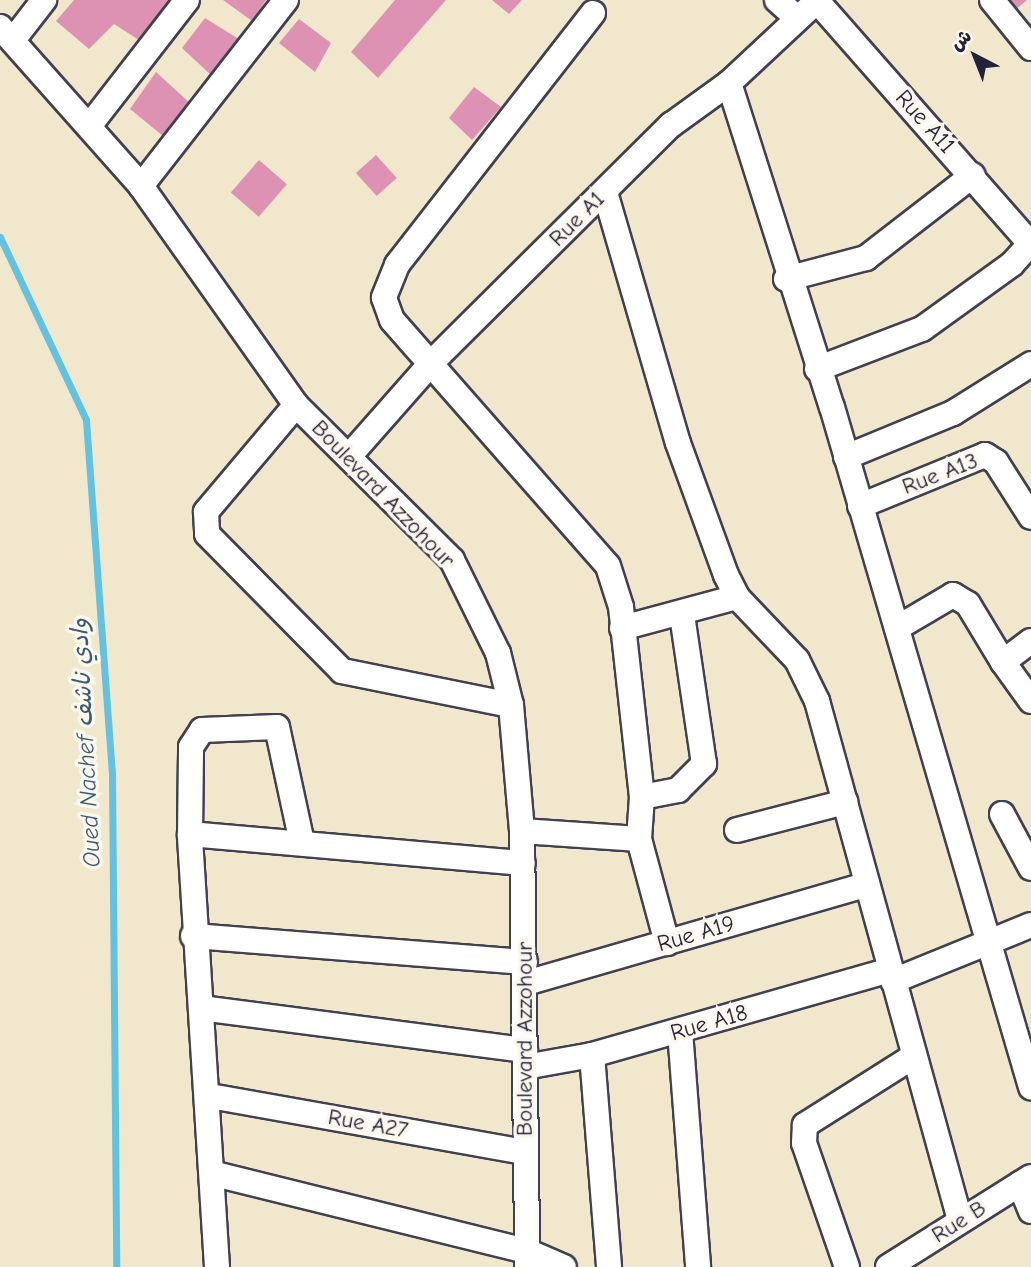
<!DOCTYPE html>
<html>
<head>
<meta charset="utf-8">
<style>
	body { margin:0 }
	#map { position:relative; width:1031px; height:1267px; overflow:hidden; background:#f0e7cc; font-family:"Comic Neue","Playpen Sans Arabic",sans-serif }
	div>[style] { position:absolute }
	.stream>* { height:7px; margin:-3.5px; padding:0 3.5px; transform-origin:3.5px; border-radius:3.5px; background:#62c2e0 }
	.building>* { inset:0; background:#dd92b3; transform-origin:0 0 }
	.roads { filter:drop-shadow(2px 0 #414051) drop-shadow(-2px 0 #414051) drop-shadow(0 2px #414051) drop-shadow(0 -2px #414051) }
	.minor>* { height:24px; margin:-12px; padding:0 12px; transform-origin:12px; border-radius:12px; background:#fff }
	span { translate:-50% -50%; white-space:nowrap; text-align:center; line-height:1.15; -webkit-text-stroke:7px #fbf7ec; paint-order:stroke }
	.street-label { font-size:23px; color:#22223b }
	.water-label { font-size:24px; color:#385a75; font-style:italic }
	.north { position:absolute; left:940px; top:21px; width:70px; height:70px; -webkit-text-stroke:5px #fbf7ec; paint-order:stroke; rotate:318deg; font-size:19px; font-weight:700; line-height:28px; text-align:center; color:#22223b }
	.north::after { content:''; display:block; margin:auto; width:24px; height:32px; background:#22223b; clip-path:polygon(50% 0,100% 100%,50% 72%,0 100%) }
</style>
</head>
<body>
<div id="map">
	<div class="stream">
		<div style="left:0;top:237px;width:202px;rotate:64.8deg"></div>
		<div style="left:86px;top:420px;width:357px;rotate:85.8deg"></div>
		<div style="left:112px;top:776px;width:491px;rotate:89.5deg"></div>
	</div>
	<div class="building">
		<div style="clip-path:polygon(74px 0,176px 0,142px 42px,114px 24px,89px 49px,56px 21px)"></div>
		<div style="clip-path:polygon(223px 0,266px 0,252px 21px)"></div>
		<div style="clip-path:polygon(395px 0,446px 0,378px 78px,351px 52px)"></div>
		<div style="clip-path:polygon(492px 0,522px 0,509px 14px)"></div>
		<div style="clip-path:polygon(1008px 0,1027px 0,1015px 10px)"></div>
		<div style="clip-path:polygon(205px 18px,242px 41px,211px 75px,182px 48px)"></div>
		<div style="clip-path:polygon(299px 19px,331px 43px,315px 72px,279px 43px)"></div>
		<div style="clip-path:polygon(156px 72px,191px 104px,163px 136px,130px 109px)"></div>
		<div style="clip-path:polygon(474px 87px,501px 107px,472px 140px,449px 118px)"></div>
		<div style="left:376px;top:155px;width:31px;height:27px;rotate:48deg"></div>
		<div style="left:259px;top:160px;width:37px;height:43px;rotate:41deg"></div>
	</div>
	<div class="roads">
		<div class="minor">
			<div style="left:777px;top:0;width:25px;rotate:42deg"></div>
			<div style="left:992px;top:0;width:62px;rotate:50.9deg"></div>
			<div style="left:817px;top:1px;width:325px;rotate:48.7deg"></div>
			<div style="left:593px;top:13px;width:319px;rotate:127.9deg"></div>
			<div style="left:397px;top:265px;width:35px;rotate:112deg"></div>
			<div style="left:384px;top:298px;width:23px;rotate:70deg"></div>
			<div style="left:392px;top:320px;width:327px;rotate:48.7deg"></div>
			<div style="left:608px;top:566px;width:43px;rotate:72.4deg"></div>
			<div style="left:621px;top:607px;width:191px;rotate:83.7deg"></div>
			<div style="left:642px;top:797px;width:42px;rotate:94.1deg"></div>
			<div style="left:639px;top:839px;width:108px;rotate:74.9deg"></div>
			<div style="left:0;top:27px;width:213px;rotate:48.4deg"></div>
			<div style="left:141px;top:186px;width:268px;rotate:54.7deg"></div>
			<div style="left:296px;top:405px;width:220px;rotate:44.8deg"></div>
			<div style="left:452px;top:560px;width:104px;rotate:63.7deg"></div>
			<div style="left:498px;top:653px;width:54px;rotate:76deg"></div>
			<div style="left:511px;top:705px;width:126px;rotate:85deg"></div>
			<div style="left:522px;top:831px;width:436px;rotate:89.3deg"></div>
			<div style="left:13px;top:40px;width:51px;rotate:-52.2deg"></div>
			<div style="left:729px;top:83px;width:340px;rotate:72.4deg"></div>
			<div style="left:832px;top:407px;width:709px;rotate:73.69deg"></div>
			<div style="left:90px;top:125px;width:158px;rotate:-52.2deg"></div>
			<div style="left:141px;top:186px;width:236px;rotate:-52.1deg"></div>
			<div style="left:605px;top:192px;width:261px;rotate:73.8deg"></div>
			<div style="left:678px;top:443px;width:140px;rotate:70deg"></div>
			<div style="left:726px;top:575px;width:25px;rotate:63deg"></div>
			<div style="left:737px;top:597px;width:87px;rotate:46.4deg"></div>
			<div style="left:797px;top:660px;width:46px;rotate:64deg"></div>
			<div style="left:817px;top:701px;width:538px;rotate:74.6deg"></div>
			<div style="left:786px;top:279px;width:83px;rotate:-14.7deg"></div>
			<div style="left:866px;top:258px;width:135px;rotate:-37.8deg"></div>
			<div style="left:817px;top:369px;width:112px;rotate:-20.9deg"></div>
			<div style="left:922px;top:329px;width:111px;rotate:-35.8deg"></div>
			<div style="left:1012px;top:264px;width:27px;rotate:-48deg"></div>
			<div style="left:296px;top:405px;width:140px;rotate:130.1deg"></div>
			<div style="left:206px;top:512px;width:22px;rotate:87deg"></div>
			<div style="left:207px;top:534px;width:192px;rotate:45.4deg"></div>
			<div style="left:342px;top:671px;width:172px;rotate:11.4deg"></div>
			<div style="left:351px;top:454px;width:123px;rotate:-48.6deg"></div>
			<div style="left:432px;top:362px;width:337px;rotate:-44.8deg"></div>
			<div style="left:671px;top:125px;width:72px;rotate:-35.9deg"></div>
			<div style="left:729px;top:83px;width:122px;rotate:-43deg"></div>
			<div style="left:846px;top:457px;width:116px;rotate:-22.4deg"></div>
			<div style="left:953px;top:413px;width:92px;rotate:-32.1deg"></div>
			<div style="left:860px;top:506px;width:135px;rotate:-22.2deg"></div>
			<div style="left:985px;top:455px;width:13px;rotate:32deg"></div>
			<div style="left:996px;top:462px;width:65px;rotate:57.5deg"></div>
			<div style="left:622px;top:628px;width:119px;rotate:-15.1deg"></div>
			<div style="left:897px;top:628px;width:65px;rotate:-30.5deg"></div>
			<div style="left:953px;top:595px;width:17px;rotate:31deg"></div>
			<div style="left:968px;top:604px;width:68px;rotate:58.9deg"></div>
			<div style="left:1003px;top:662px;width:35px;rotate:-37deg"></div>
			<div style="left:1003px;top:662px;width:48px;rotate:54.3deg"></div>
			<div style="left:642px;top:797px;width:37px;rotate:-11deg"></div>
			<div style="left:678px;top:790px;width:37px;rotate:-45deg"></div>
			<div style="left:704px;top:764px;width:151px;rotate:-98.4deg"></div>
			<div style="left:1002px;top:814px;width:61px;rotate:61.8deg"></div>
			<div style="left:737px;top:830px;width:112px;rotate:-14.5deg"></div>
			<div style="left:522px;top:831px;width:117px;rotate:3.9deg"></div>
			<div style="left:190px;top:834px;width:334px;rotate:5deg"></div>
			<div style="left:193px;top:936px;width:333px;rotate:4.5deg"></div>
			<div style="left:893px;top:981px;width:149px;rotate:-22.1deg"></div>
			<div style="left:526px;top:983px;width:354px;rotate:-16.1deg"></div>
			<div style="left:201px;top:1008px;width:327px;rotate:7.4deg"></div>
			<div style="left:680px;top:1031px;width:237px;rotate:85.6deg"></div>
			<div style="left:592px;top:1055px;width:213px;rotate:85.4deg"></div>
			<div style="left:525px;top:1067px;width:68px;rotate:-10.2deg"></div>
			<div style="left:592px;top:1055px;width:310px;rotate:-15.9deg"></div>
			<div style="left:210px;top:1096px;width:320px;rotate:10.1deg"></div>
			<div style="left:215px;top:1174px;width:321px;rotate:13.9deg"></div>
			<div style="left:527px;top:1251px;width:40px;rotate:23.4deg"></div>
			<div style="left:1020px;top:1184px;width:29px;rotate:68deg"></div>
			<div style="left:217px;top:1267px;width:434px;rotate:-93.6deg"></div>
			<div style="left:190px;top:834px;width:87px;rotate:-89.3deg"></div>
			<div style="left:191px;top:747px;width:20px;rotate:-57deg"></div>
			<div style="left:202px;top:730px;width:75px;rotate:-2.3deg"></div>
			<div style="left:277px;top:727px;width:119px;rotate:77.8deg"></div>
			<div style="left:847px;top:1267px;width:131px;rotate:-109.1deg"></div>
			<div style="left:804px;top:1143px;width:18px;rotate:-87deg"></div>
			<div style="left:805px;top:1125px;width:129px;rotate:-32.3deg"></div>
			<div style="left:888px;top:1267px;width:169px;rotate:-32.2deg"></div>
		</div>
	</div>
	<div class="street-label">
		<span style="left:925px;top:122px;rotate:48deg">Rue A11</span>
		<span style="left:577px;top:219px;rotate:-45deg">Rue A1</span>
		<span style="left:940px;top:474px;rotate:-21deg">Rue A13</span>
		<span style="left:383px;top:494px;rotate:46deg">Boulevard Azzohour</span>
		<span style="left:696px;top:934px;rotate:-16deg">Rue A19</span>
		<span style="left:709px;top:1023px;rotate:-16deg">Rue A18</span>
		<span style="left:525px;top:1039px;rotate:-90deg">Boulevard Azzohour</span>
		<span style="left:368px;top:1124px;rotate:10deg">Rue A27</span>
		<span style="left:959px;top:1222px;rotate:-32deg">Rue B</span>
	</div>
	<div class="water-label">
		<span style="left:86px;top:743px;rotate:-93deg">Oued Nachef وادي ناشف</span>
	</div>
	<div class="north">ش</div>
</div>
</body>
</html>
